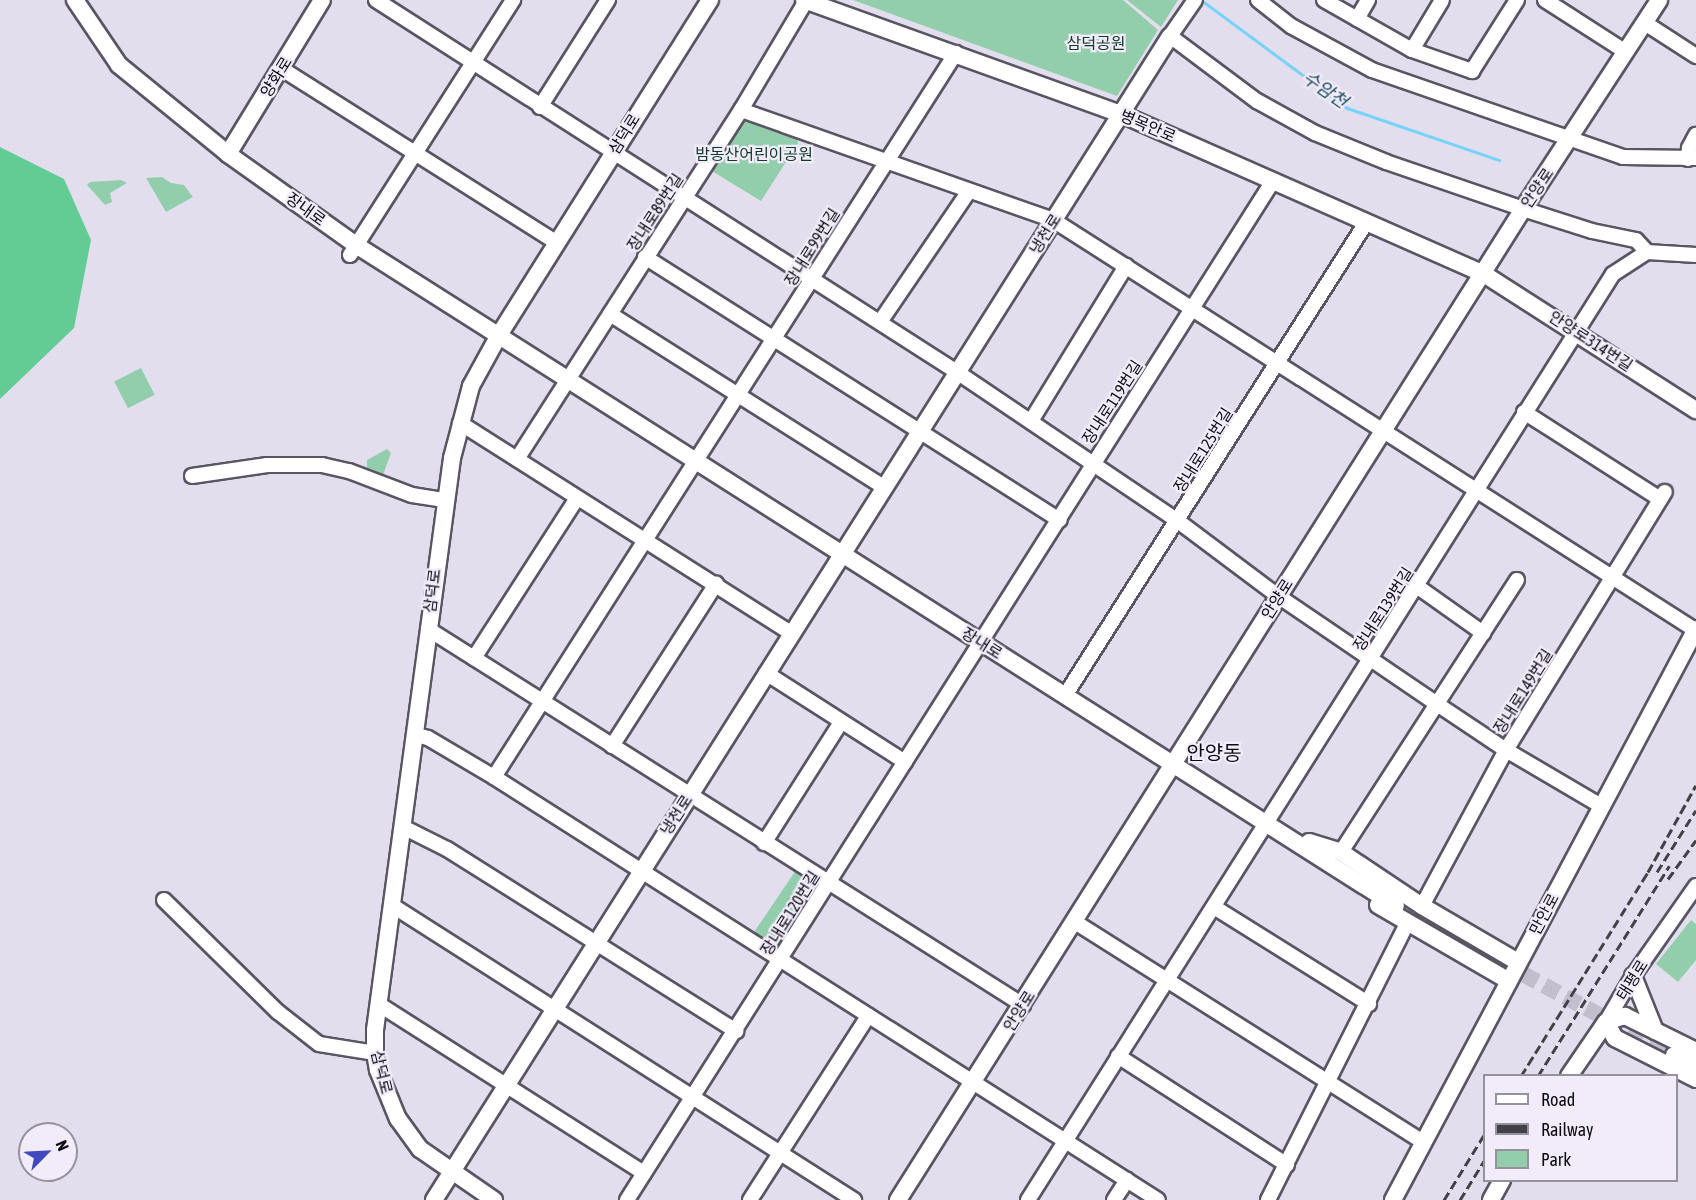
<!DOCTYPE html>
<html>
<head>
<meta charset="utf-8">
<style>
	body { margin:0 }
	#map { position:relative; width:1696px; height:1200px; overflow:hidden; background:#e3deed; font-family:"Asap Condensed","Noto Sans KR",sans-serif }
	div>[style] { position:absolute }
	.green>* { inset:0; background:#92ceab; transform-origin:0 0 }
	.forest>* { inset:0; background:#62cc94 }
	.stream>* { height:3px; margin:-1.5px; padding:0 1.5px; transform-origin:1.5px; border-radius:1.5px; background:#77d3f9 }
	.tertiary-tunnel>* { height:16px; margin-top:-8px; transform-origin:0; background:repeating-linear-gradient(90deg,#c3becc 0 16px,transparent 0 24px) }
	.roads { filter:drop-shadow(2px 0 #5a5562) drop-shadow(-2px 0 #5a5562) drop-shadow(0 2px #5a5562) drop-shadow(0 -2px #5a5562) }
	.minor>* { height:14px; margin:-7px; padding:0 7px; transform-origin:7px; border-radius:7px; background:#fff }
	.tertiary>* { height:16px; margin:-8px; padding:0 8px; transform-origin:8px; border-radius:8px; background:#fff }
	.rail>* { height:3px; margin-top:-1.5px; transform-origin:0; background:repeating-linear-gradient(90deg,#434048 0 9px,transparent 0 13.5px) }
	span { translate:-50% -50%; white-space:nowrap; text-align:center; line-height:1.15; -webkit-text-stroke:4.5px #f1ebfa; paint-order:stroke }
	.park-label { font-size:16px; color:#0e3c26 }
	.street-label { font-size:16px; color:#0e0c11 }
	.water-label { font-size:18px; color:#184c60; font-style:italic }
	.quarter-label { font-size:20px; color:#0e0c11 }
	.legend { position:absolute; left:1483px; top:1074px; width:195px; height:108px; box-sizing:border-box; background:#f1ebfa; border:2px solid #96929d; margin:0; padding:8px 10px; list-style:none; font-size:18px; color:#0e0c11 }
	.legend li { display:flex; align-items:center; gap:12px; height:30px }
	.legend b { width:30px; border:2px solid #96929d }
	.north { position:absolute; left:18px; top:1122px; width:60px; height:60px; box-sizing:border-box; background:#f1ebfa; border:2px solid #96929d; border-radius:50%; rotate:66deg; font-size:16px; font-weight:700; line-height:24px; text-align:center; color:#0e0c11 }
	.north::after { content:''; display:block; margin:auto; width:21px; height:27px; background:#4149be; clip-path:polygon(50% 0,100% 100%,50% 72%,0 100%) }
</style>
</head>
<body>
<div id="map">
	<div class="green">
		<div style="clip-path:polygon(853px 0,1123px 0,1158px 30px,1117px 96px)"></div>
		<div style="clip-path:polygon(1127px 0,1178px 0,1161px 27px)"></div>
		<div style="clip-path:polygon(747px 115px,797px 136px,798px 143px,761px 201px,707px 168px,741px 118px)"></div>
		<div style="clip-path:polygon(162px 177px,171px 183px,184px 185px,193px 197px,166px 212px,146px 178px)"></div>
		<div style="clip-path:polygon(121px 180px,127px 183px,110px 193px,112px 202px,105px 205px,87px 185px,90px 182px)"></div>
		<div style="left:141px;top:368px;width:30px;height:30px;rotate:63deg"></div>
		<div style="clip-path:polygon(387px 449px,391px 453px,383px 475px,367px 469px,367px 460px)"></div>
		<div style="left:796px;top:870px;width:29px;height:80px;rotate:34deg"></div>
		<div style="clip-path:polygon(1691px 920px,1696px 924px,1696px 960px,1678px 982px,1656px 964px)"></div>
	</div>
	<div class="forest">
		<div style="clip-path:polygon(0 147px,64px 179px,91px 240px,74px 328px,0 399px)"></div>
	</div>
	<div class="stream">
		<div style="left:1201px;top:0;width:182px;rotate:36.5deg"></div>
		<div style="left:1347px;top:108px;width:161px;rotate:18.9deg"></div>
	</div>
	<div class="tertiary-tunnel">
		<div style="left:1396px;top:906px;width:315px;rotate:28.2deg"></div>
	</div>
	<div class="roads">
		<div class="minor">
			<div style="left:376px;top:0;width:690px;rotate:32.63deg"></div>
			<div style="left:957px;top:372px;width:267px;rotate:34deg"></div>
			<div style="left:1178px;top:521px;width:125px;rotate:36.9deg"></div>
			<div style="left:1278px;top:596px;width:192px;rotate:34.2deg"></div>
			<div style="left:1437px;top:704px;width:83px;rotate:33.7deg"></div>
			<div style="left:1506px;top:750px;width:110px;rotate:30.5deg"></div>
			<div style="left:1195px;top:0;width:44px;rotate:124.8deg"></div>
			<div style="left:1170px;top:36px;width:109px;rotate:36.8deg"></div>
			<div style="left:1257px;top:101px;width:66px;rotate:28.9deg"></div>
			<div style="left:1315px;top:133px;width:77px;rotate:22.2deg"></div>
			<div style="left:1386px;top:162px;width:145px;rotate:18.9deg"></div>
			<div style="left:1523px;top:209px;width:72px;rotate:17.7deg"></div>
			<div style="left:1592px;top:231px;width:45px;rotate:11.6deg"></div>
			<div style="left:1636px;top:240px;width:16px;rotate:47deg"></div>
			<div style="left:1647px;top:252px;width:49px;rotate:3.5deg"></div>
			<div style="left:1258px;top:0;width:42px;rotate:38.2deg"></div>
			<div style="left:1291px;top:26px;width:92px;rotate:28.5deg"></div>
			<div style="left:1372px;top:70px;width:266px;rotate:19.1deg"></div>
			<div style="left:1623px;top:157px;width:73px;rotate:0.8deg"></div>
			<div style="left:1324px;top:0;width:101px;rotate:29.6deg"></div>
			<div style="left:1412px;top:50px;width:64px;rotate:19.3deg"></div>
			<div style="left:1472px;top:71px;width:84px;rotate:-57.6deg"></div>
			<div style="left:1545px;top:0;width:96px;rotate:32.7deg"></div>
			<div style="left:1357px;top:19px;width:22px;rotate:-60deg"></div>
			<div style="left:1645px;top:23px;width:61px;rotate:32.9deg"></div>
			<div style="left:1412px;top:50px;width:58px;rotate:-59deg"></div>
			<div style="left:282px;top:69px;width:324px;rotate:32.3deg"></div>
			<div style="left:540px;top:107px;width:127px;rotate:-57.6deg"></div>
			<div style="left:741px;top:110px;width:331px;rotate:19.4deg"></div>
			<div style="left:1053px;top:220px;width:762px;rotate:32.56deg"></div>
			<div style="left:1688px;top:159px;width:11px;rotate:-85deg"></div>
			<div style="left:1689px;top:148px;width:15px;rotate:-62deg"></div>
			<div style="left:350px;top:255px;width:303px;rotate:-57.4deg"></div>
			<div style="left:645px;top:257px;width:491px;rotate:32.4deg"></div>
			<div style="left:610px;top:314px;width:324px;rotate:32.3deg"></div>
			<div style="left:880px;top:322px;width:158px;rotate:-55.8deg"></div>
			<div style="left:1524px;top:412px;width:161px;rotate:32.6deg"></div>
			<div style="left:1031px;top:421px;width:182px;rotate:-58.5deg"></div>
			<div style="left:460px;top:423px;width:393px;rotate:32.4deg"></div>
			<div style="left:517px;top:459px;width:415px;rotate:-57.3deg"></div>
			<div style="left:741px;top:110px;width:127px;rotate:-59.2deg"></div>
			<div style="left:192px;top:476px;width:76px;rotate:-8.3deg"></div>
			<div style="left:267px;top:465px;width:55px"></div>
			<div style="left:322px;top:465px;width:28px;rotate:13deg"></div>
			<div style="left:349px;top:471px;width:67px;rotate:20.9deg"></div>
			<div style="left:412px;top:495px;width:33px;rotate:9deg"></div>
			<div style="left:1418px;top:587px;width:80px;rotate:35.3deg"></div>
			<div style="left:428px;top:629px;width:704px;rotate:32.29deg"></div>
			<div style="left:474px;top:658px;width:190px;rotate:-57.2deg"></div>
			<div style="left:766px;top:673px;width:165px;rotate:32.6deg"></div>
			<div style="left:1066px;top:694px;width:558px;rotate:-57.51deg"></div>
			<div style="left:416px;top:735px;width:12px;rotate:14deg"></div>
			<div style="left:428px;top:738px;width:77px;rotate:30.6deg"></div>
			<div style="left:494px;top:777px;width:787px;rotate:32.5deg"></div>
			<div style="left:612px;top:746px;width:193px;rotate:-57.3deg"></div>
			<div style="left:494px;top:777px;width:859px;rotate:-57.46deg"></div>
			<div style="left:403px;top:827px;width:49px;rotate:26.6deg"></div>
			<div style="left:447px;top:849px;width:342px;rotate:32.2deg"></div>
			<div style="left:764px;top:843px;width:143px;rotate:-57.5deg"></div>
			<div style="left:1341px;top:852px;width:324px;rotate:-57.1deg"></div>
			<div style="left:164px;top:900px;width:160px;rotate:44.5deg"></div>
			<div style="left:278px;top:1012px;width:52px;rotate:38deg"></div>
			<div style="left:319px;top:1044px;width:57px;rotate:9.1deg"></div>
			<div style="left:393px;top:906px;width:547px;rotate:32.53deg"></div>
			<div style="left:1422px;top:906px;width:177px;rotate:-61.7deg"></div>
			<div style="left:1506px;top:750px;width:303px;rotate:-58.4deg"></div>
			<div style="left:1214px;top:907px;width:183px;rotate:32deg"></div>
			<div style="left:1075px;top:922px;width:412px;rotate:32.3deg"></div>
			<div style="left:380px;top:1005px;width:313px;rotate:32.5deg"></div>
			<div style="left:1606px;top:1022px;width:53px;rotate:-59.6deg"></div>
			<div style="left:1633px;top:976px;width:110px;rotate:-55deg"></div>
			<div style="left:1118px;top:1056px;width:201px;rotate:32.8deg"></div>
			<div style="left:627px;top:1200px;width:1207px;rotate:-57.63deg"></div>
			<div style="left:750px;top:1200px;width:219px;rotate:-57.3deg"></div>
			<div style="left:1028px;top:1200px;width:1095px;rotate:-57.72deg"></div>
			<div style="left:1613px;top:274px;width:40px;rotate:-32.9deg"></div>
			<div style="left:1114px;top:1200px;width:24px;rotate:-57deg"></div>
			<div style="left:1268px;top:1200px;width:309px;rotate:-63.3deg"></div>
		</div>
		<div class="tertiary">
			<div style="left:75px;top:0;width:78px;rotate:55.9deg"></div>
			<div style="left:119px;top:65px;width:141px;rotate:39.2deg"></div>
			<div style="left:228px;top:154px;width:157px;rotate:35.4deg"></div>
			<div style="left:356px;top:245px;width:1232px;rotate:32.44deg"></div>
			<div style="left:804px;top:0;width:337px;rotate:19.8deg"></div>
			<div style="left:1121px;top:114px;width:397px;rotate:23.8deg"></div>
			<div style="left:1484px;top:274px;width:252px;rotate:32.7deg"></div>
			<div style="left:228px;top:154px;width:180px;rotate:-58.6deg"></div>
			<div style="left:1309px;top:842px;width:34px;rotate:17deg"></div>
			<div style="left:1341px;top:852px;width:97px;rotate:33.7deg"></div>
			<div style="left:1422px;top:906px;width:111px;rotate:30.3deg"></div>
			<div style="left:1378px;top:905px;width:151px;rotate:30.1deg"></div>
			<div style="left:1633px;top:976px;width:59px;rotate:68.2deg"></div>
			<div style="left:1606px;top:1022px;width:18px;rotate:61deg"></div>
			<div style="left:1615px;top:1038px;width:91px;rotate:26.8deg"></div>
			<div style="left:1606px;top:1022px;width:20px;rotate:-18deg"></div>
			<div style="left:1625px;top:1016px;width:79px;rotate:26.2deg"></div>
			<div style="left:1674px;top:1055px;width:25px;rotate:27deg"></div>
			<div style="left:1569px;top:1076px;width:65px;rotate:-55.6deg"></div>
			<div style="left:434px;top:1200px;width:1377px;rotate:-57.69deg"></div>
			<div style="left:494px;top:1200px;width:90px;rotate:-145.4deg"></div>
			<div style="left:420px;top:1149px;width:37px;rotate:-126deg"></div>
			<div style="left:398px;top:1119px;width:53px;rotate:-112.2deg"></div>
			<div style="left:378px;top:1070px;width:17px;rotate:-100deg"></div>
			<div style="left:375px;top:1053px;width:23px;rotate:-90deg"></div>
			<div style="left:375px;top:1030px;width:577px;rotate:-82.33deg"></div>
			<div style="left:452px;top:458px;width:74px;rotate:-75.2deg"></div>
			<div style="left:471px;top:386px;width:58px;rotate:-61.2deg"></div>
			<div style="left:499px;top:335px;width:396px;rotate:-57.8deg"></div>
			<div style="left:898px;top:1200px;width:1172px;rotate:-57.76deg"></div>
			<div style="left:1523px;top:209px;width:249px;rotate:-56.9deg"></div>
			<div style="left:1393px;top:1200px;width:646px;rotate:-62.05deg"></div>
			<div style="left:1491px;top:1200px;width:23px;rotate:-61deg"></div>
		</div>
	</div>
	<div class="rail">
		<div style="left:1657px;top:872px;width:73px;rotate:-57.8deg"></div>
		<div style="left:1668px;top:879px;width:48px;rotate:-54.3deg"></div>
		<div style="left:1521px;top:1076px;width:240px;rotate:-58.1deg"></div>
		<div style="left:1648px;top:872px;width:99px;rotate:-61.1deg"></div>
		<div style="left:1538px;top:1076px;width:248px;rotate:-58deg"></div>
		<div style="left:1444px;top:1200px;width:76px;rotate:-58.4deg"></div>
		<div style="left:1460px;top:1200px;width:46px;rotate:-58.4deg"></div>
	</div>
	<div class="park-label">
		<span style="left:1096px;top:43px">삼덕공원</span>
		<span style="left:754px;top:154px">밤동산어린이공원</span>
	</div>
	<div class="street-label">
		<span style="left:276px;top:77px;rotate:-58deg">양화로</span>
		<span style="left:1148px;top:126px;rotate:23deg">병목안로</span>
		<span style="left:624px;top:134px;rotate:-58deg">삼덕로</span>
		<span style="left:1537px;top:188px;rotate:-56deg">안양로</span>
		<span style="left:306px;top:209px;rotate:36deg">장내로</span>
		<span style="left:655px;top:212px;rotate:-57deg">장내로89번길</span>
		<span style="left:1045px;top:234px;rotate:-58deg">냉천로</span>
		<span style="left:812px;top:247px;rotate:-58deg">장내로99번길</span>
		<span style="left:1591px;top:341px;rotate:33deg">안양로314번길</span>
		<span style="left:1112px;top:402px;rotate:-57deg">장내로119번길</span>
		<span style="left:1203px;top:450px;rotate:-58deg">장내로125번길</span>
		<span style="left:432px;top:591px;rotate:-83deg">삼덕로</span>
		<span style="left:1277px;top:599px;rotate:-58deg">안양로</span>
		<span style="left:1383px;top:609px;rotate:-57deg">장내로139번길</span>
		<span style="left:982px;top:643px;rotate:32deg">장내로</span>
		<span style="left:1523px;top:691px;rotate:-58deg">장내로149번길</span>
		<span style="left:676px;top:815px;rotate:-57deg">냉천로</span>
		<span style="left:790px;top:913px;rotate:-58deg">장내로120번길</span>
		<span style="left:1544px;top:914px;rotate:-62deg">만안로</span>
		<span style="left:1632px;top:980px;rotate:-58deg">태평로</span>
		<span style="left:1019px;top:1011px;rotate:-58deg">안양로</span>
		<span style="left:382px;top:1072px;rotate:76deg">삼덕로</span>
	</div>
	<div class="water-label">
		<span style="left:1325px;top:90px;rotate:35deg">수암천</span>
	</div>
	<div class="quarter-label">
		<span style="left:1214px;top:752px">안양동</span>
	</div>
	<ul class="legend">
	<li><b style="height:8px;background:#fff"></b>Road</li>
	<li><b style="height:8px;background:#434048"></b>Railway</li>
	<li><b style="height:16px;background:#92ceab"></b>Park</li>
	</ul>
	<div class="north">N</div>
</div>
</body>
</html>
